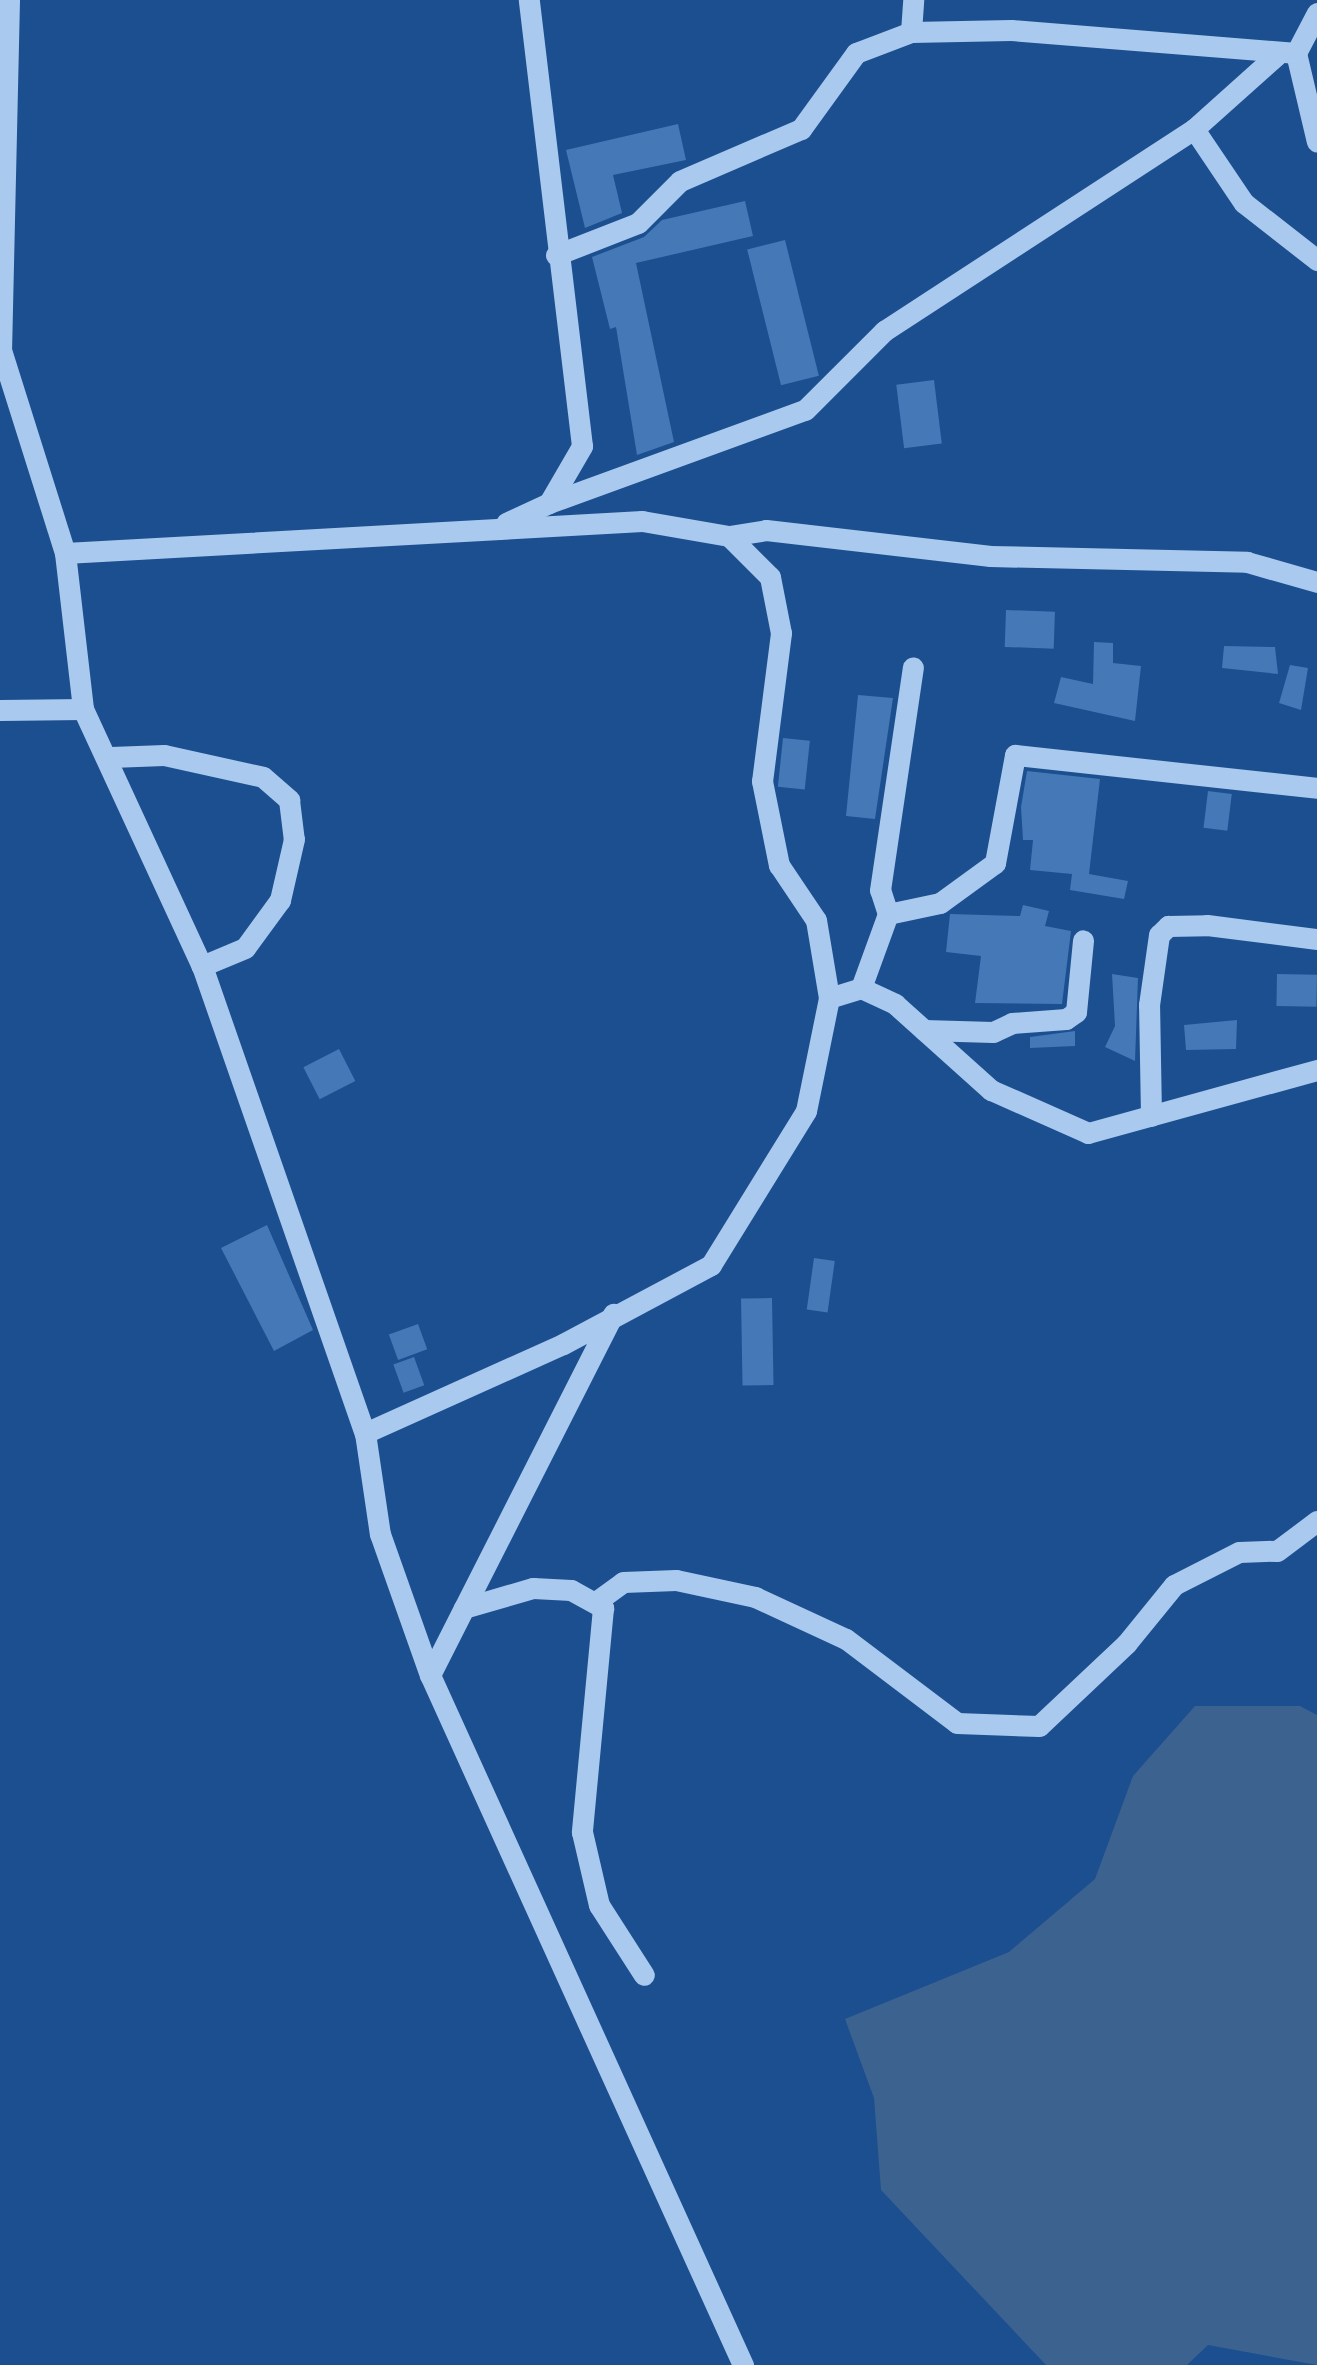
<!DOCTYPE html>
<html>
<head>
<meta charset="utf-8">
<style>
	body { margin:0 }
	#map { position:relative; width:1317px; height:2365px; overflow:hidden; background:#1b4f8f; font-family:"Sofia Sans Condensed",sans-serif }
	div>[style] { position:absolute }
	.water>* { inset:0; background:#3c6290 }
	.building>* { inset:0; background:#4478b7; transform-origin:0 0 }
	.minor>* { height:21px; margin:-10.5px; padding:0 10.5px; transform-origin:10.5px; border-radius:10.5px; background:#a9c9ee }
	span { translate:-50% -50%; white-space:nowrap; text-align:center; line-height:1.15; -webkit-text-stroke:12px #1b4f8f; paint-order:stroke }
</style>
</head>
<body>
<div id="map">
	<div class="water">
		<div style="clip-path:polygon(1195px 1706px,1300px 1706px,1317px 1715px,1317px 2365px,1208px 2345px,1187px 2365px,1046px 2365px,881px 2190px,874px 2098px,845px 2019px,1009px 1952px,1095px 1879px,1133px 1776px)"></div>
	</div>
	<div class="building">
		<div style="clip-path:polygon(678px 124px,686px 160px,613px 175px,622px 213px,585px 228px,566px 150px)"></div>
		<div style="clip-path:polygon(745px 201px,753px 236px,636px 263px,674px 442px,637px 455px,616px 327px,610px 329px,592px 257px,644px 237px,662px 220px)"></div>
		<div style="left:785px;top:240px;width:140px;height:39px;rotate:76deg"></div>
		<div style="left:934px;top:380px;width:64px;height:38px;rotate:83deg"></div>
		<div style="left:1006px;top:610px;width:49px;height:37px;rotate:2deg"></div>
		<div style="clip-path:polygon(1094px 642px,1113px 643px,1113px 663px,1141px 666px,1135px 721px,1054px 703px,1061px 677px,1093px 684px)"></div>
		<div style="clip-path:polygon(1224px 646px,1275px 647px,1278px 674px,1222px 668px)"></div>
		<div style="clip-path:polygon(1290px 665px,1308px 668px,1301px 710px,1279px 703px)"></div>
		<div style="clip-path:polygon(858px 695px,893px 698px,875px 819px,846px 816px)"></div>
		<div style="left:783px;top:738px;width:27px;height:49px;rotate:6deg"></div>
		<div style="clip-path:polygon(1027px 771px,1100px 779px,1089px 874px,1128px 881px,1124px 899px,1070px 890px,1072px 874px,1030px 870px,1033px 840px,1023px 840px,1021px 807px)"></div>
		<div style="left:1208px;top:791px;width:24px;height:37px;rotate:7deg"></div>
		<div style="clip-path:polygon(1023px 905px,1049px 911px,1045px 926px,1071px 931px,1062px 1004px,975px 1003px,981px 956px,946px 952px,950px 914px,1020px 916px)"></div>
		<div style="clip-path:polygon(1112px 974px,1138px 978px,1135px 1061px,1105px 1047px,1115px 1026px)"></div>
		<div style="left:1277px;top:974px;width:40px;height:32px;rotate:1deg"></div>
		<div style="clip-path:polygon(1237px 1020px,1236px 1049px,1186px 1050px,1184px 1025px)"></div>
		<div style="clip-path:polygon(1075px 1031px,1075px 1046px,1030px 1048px,1030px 1037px)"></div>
		<div style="left:339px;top:1049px;width:36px;height:40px;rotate:63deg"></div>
		<div style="clip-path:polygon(267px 1225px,313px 1330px,274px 1351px,221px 1248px)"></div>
		<div style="left:814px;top:1258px;width:21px;height:52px;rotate:8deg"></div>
		<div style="left:772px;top:1298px;width:87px;height:31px;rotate:89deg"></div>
		<div style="left:418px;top:1324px;width:27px;height:31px;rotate:70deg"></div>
		<div style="left:414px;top:1357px;width:30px;height:22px;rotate:70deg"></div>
	</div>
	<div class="minor">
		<div style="left:9px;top:0;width:350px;rotate:91.3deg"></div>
		<div style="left:1px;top:350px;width:213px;rotate:72.5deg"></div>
		<div style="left:65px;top:553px;width:157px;rotate:83.4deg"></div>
		<div style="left:83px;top:709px;width:283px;rotate:65.2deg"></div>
		<div style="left:202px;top:966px;width:495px;rotate:70.8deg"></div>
		<div style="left:365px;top:1433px;width:102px;rotate:81.6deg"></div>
		<div style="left:380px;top:1534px;width:150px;rotate:70.5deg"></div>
		<div style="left:430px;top:1675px;width:758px;rotate:65.6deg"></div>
		<div style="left:1317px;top:13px;width:45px;rotate:117.7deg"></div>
		<div style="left:1296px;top:53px;width:91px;rotate:76.7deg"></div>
		<div style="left:911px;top:32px;width:32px;rotate:-86deg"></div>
		<div style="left:1194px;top:129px;width:89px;rotate:56deg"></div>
		<div style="left:1244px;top:203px;width:93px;rotate:38deg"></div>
		<div style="left:556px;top:255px;width:88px;rotate:-21.3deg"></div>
		<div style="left:638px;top:223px;width:59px;rotate:-45deg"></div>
		<div style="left:680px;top:181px;width:132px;rotate:-23.3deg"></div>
		<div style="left:801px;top:129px;width:94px;rotate:-54.1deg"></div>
		<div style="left:856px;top:53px;width:59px;rotate:-20.9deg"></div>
		<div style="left:911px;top:32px;width:100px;rotate:-1.1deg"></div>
		<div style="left:1011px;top:30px;width:286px;rotate:4.6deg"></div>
		<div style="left:549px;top:503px;width:272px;rotate:-20deg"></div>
		<div style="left:805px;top:410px;width:112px;rotate:-45deg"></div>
		<div style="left:884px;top:331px;width:370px;rotate:-33.1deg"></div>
		<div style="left:1194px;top:129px;width:115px;rotate:-41.8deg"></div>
		<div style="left:506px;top:523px;width:47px;rotate:-24.9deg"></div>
		<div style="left:549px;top:503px;width:66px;rotate:-59.9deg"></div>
		<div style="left:582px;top:446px;width:449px;rotate:-96.8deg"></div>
		<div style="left:729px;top:536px;width:37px;rotate:-9deg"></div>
		<div style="left:766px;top:530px;width:226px;rotate:6.6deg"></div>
		<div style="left:990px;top:556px;width:257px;rotate:1.3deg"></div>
		<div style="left:1247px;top:562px;width:73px;rotate:15.9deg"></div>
		<div style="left:65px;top:553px;width:578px;rotate:-3.17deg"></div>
		<div style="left:642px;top:521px;width:88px;rotate:9.8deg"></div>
		<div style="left:729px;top:536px;width:58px;rotate:45deg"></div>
		<div style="left:770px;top:577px;width:57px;rotate:78.9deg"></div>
		<div style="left:781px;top:633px;width:149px;rotate:97.3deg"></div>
		<div style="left:762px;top:781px;width:86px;rotate:78.6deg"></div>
		<div style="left:779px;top:865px;width:66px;rotate:56.1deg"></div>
		<div style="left:816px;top:920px;width:79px;rotate:80.5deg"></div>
		<div style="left:829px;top:998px;width:115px;rotate:101.5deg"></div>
		<div style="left:806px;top:1111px;width:181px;rotate:121.7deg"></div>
		<div style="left:711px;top:1265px;width:168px;rotate:151.9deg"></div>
		<div style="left:563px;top:1344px;width:217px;rotate:155.8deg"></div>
		<div style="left:0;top:710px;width:83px;rotate:-0.7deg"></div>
		<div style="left:111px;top:757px;width:53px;rotate:-2.2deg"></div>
		<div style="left:164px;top:755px;width:101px;rotate:12.5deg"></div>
		<div style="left:263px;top:777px;width:35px;rotate:41deg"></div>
		<div style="left:289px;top:800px;width:39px;rotate:83deg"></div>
		<div style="left:294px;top:839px;width:63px;rotate:102.9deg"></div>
		<div style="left:280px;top:900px;width:59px;rotate:126.1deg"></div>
		<div style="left:245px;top:948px;width:47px;rotate:157.3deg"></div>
		<div style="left:888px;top:914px;width:25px;rotate:-108deg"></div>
		<div style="left:880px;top:890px;width:225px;rotate:-81.6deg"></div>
		<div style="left:861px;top:988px;width:79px;rotate:-70deg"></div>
		<div style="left:888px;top:914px;width:53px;rotate:-11.9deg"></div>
		<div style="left:940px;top:903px;width:68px;rotate:-36deg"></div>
		<div style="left:995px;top:863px;width:110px;rotate:-79.5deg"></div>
		<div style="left:1015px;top:755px;width:304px;rotate:6.2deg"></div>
		<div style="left:829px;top:998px;width:34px;rotate:-17deg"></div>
		<div style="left:861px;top:988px;width:38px;rotate:25deg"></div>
		<div style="left:895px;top:1004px;width:129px;rotate:41.9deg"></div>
		<div style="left:991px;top:1090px;width:106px;rotate:23.9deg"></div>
		<div style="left:1088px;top:1133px;width:238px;rotate:-15.4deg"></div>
		<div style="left:924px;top:1030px;width:69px;rotate:1.7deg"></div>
		<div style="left:993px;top:1032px;width:21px;rotate:-25deg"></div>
		<div style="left:1012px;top:1023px;width:54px;rotate:-4.2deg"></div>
		<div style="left:1066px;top:1019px;width:12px;rotate:-35deg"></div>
		<div style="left:1076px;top:1012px;width:72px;rotate:-84.4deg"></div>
		<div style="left:1151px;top:1116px;width:111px;rotate:-91deg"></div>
		<div style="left:1149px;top:1005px;width:71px;rotate:-81.9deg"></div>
		<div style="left:1159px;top:935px;width:13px;rotate:-45deg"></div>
		<div style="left:1168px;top:926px;width:39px;rotate:-1deg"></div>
		<div style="left:1207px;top:925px;width:111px;rotate:7.3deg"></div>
		<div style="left:597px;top:1601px;width:32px;rotate:-36deg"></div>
		<div style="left:623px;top:1582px;width:53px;rotate:-2.2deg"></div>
		<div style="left:676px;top:1580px;width:81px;rotate:12.1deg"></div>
		<div style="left:755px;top:1597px;width:100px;rotate:24.8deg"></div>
		<div style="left:846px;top:1639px;width:139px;rotate:37.1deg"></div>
		<div style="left:957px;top:1723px;width:82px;rotate:2.1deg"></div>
		<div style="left:1039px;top:1726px;width:120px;rotate:-43.3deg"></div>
		<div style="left:1126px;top:1644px;width:76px;rotate:-50.9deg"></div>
		<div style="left:1174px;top:1585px;width:73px;rotate:-26.9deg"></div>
		<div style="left:1239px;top:1552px;width:38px;rotate:-2deg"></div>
		<div style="left:1277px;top:1551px;width:50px;rotate:-36.9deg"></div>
		<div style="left:464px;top:1608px;width:330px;rotate:-63.1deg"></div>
		<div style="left:430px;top:1675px;width:75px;rotate:-63.1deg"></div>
		<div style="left:464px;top:1608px;width:72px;rotate:-16.2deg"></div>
		<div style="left:533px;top:1588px;width:38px;rotate:3deg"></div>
		<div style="left:571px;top:1590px;width:37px;rotate:29deg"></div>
		<div style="left:603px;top:1608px;width:225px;rotate:95.4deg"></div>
		<div style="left:582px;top:1832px;width:75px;rotate:76.9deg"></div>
		<div style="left:599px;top:1905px;width:83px;rotate:57.3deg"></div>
	</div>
</div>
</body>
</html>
